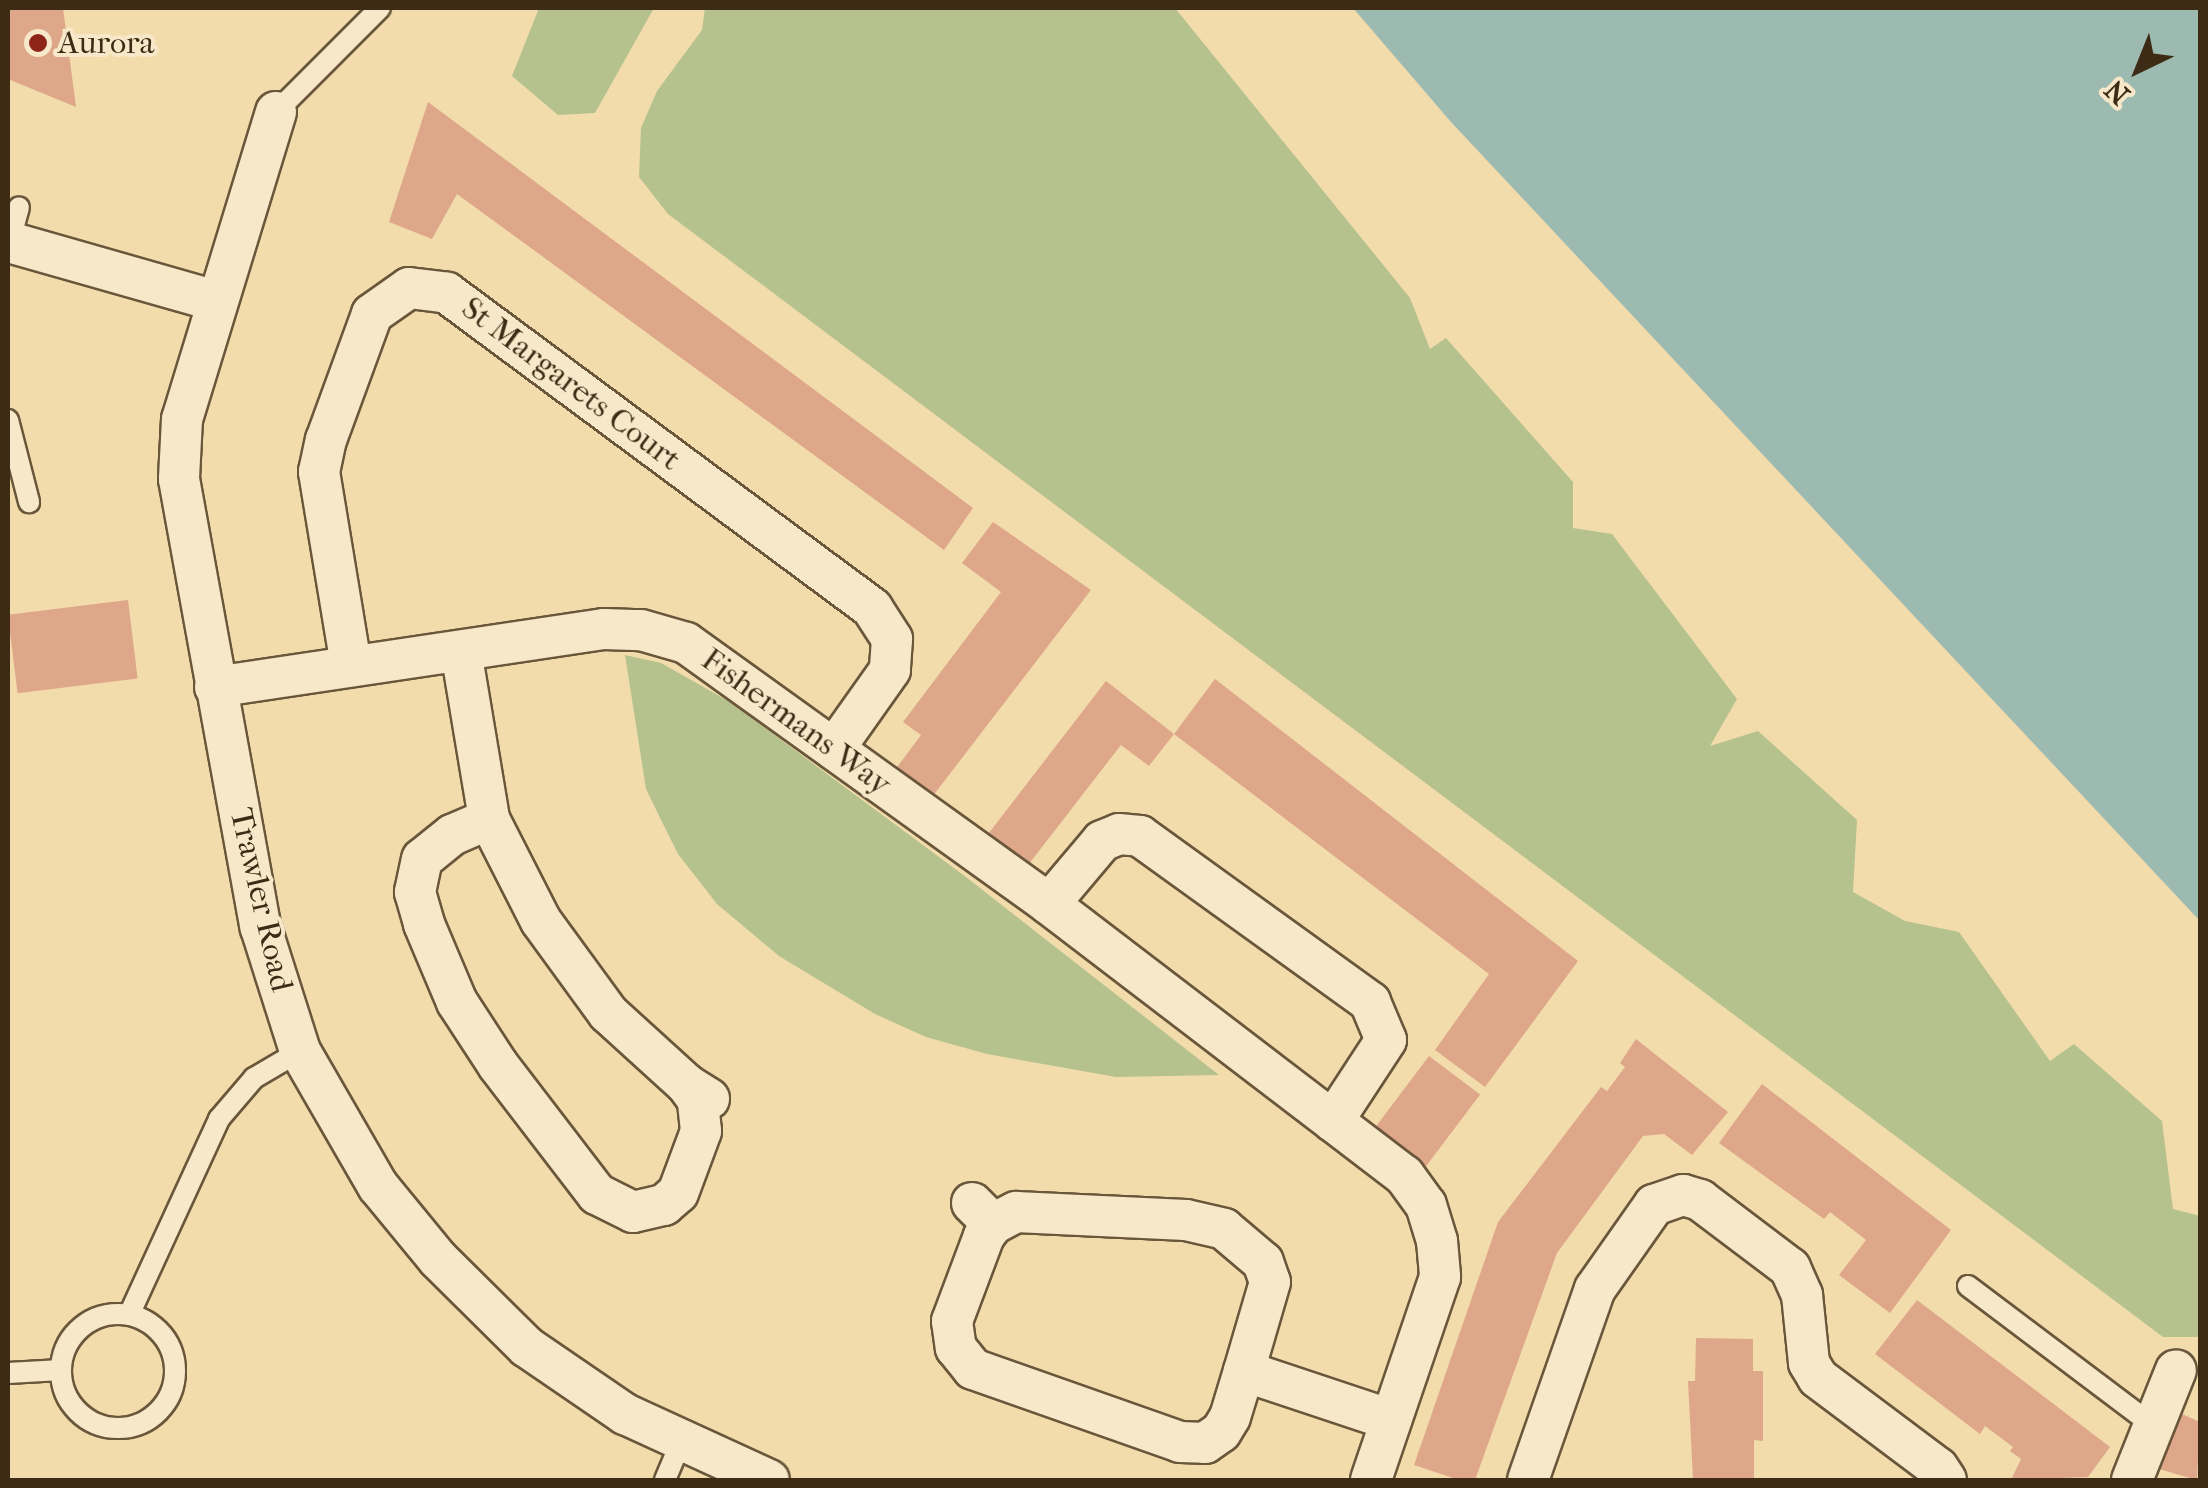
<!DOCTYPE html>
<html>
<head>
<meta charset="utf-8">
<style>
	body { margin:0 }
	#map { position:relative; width:2208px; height:1488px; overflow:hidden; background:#f2dcac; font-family:"IM FELL French Canon",serif }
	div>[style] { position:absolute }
	.green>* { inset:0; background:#b5c28e }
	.water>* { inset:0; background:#9cbab0 }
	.building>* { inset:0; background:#dfa78a; transform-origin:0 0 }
	.roads { filter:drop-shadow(2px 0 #6a573b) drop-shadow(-2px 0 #6a573b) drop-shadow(0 2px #6a573b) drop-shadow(0 -2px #6a573b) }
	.lane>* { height:20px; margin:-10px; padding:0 10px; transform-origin:10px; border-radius:10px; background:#f7e8c9 }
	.lane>.ring { margin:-10px; padding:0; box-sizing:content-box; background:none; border:20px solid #f7e8c9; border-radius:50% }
	.street>* { height:40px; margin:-20px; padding:0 20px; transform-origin:20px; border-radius:20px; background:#f7e8c9 }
	.dots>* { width:28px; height:28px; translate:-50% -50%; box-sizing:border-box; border:5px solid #f7e8c9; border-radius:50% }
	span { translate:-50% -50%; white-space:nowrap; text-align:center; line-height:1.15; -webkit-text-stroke:8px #f7e8c9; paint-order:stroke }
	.poi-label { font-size:32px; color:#3d2b15 }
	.left { translate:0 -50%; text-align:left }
	.street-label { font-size:32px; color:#3d2b15 }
	.frame { position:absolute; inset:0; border:10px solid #3d2b15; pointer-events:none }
	.north { position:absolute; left:2088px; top:20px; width:100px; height:100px; -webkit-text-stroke:8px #f7e8c9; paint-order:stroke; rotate:223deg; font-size:28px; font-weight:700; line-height:40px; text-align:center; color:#3d2b15 }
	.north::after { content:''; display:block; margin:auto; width:35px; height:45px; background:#3d2b15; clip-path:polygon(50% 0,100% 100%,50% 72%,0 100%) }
</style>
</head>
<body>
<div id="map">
	<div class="green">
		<div style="clip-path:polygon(539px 8px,654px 8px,595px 113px,558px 115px,512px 76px)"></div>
		<div style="clip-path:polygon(705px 8px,1175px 8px,1410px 298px,1430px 349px,1446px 338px,1573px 482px,1573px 528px,1612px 534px,1737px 699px,1710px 746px,1758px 731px,1857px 820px,1853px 892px,1905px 921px,1959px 932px,2050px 1061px,2074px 1044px,2162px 1121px,2173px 1209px,2200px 1216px,2200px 1337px,2163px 1337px,668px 214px,639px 177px,641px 128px,657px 91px,702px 30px)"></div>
		<div style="clip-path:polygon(625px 655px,661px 663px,730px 702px,966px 877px,1219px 1075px,1116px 1077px,987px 1054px,926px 1037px,875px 1014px,779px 956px,717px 904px,678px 854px,665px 828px,646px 789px)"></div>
	</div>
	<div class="water">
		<div style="clip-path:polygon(1353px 8px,2200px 8px,2200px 921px,1451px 122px)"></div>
	</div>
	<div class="building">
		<div style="clip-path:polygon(8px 8px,63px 8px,76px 107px,8px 79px)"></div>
		<div style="clip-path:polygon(428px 102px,973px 508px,944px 550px,457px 194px,432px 239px,389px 222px)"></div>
		<div style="clip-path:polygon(993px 522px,1091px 590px,929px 801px,892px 774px,921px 735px,903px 722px,1001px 592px,962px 563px)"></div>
		<div style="left:128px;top:600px;width:79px;height:121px;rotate:83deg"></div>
		<div style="clip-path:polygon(1215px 679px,1578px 961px,1485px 1087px,1435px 1050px,1489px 974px,1174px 734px)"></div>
		<div style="clip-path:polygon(1106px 681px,1174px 734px,1149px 766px,1121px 745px,1025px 869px,985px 838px)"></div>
		<div style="clip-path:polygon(1636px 1039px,1728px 1112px,1692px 1155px,1664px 1134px,1643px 1136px,1557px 1253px,1475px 1480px,1459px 1480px,1414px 1465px,1498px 1222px,1601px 1087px,1607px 1091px,1625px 1067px,1620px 1063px)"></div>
		<div style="left:1429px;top:1056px;width:64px;height:93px;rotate:37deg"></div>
		<div style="clip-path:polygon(1762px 1084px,1951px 1230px,1890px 1313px,1839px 1275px,1866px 1240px,1830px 1212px,1824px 1219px,1719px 1143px)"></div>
		<div style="clip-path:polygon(1917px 1300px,2110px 1447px,2088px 1477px,2011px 1480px,2021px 1459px,2010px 1451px,2013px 1447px,1985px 1426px,1980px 1434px,1875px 1354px)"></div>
		<div style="clip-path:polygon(1696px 1338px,1753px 1339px,1753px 1371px,1763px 1371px,1763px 1441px,1754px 1440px,1754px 1480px,1693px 1480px,1688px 1381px,1695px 1381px)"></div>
		<div style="clip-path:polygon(2182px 1414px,2200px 1422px,2197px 1480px,2159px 1469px)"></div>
	</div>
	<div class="roads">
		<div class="lane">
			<div style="left:276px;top:112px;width:147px;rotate:-45deg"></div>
			<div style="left:8px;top:247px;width:41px;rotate:-74.6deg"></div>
			<div style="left:8px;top:420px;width:85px;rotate:75.6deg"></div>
			<div style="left:1968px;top:1286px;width:233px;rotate:37deg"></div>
			<div class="ring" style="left:61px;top:1314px;width:94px;height:94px"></div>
			<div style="left:129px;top:1315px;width:216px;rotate:-65.3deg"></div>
			<div style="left:219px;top:1119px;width:54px;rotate:-49.5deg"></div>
			<div style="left:254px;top:1078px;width:53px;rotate:-30.4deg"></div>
			<div style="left:8px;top:1373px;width:53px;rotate:-3.2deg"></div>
			<div style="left:665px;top:1480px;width:41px;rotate:-67.2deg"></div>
		</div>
		<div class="street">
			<div style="left:276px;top:112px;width:321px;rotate:107deg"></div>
			<div style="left:182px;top:419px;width:60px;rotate:92.9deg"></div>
			<div style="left:179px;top:479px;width:456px;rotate:79.7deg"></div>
			<div style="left:261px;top:928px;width:129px;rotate:72.4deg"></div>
			<div style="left:300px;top:1051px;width:156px;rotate:60deg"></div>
			<div style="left:378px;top:1186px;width:94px;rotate:50.6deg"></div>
			<div style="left:438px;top:1259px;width:125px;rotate:44.7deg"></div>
			<div style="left:527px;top:1347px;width:119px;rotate:34.4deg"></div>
			<div style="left:625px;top:1414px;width:158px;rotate:24.6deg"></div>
			<div style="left:9px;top:242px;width:215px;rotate:15.9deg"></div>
			<div style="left:461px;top:651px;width:170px;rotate:80.5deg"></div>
			<div style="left:489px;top:819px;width:114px;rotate:63deg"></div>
			<div style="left:541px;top:921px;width:114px;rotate:53.9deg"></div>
			<div style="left:608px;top:1013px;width:107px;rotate:42.3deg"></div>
			<div style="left:687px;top:1085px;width:26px;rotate:32deg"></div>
			<div style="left:351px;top:665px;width:196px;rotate:-99.4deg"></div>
			<div style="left:319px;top:472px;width:33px;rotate:-78deg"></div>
			<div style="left:326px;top:440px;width:134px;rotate:-69.9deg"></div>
			<div style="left:372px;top:314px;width:45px;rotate:-35.1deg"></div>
			<div style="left:409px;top:288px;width:38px;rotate:7deg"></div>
			<div style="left:447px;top:293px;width:529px;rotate:36.54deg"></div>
			<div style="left:872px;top:608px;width:37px;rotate:57deg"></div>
			<div style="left:892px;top:639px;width:31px;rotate:94deg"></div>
			<div style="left:890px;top:670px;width:97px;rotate:125.3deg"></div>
			<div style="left:215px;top:687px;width:393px;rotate:-8.5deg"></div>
			<div style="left:604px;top:629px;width:37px;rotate:2deg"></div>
			<div style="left:641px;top:630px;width:47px;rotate:16.1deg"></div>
			<div style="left:686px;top:643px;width:447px;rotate:35.7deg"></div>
			<div style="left:1049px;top:904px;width:447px;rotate:37.4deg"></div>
			<div style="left:1404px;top:1175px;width:37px;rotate:54deg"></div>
			<div style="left:1426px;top:1205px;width:38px;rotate:73deg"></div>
			<div style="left:1437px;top:1241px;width:36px;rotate:85deg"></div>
			<div style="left:1440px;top:1277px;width:214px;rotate:108.8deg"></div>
			<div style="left:489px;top:819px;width:40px;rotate:156.6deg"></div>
			<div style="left:452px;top:835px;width:38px;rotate:141deg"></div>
			<div style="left:422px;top:859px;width:34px;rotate:102deg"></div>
			<div style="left:415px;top:892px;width:33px;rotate:74deg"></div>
			<div style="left:424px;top:924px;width:85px;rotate:67.1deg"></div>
			<div style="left:457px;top:1002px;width:75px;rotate:56.9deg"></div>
			<div style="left:498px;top:1065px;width:163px;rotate:52.5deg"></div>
			<div style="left:597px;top:1194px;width:40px;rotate:26.6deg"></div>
			<div style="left:633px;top:1212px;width:32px;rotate:-13deg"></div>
			<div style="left:664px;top:1205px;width:18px;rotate:-41deg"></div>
			<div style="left:678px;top:1193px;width:66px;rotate:-69.6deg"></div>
			<div style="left:701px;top:1131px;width:31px;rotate:-96deg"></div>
			<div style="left:698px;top:1100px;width:19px;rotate:-126deg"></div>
			<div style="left:1049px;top:904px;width:82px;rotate:-49.9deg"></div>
			<div style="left:1102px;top:841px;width:18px;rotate:-22deg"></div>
			<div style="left:1119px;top:834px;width:21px;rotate:5deg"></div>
			<div style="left:1140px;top:836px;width:284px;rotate:35.8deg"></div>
			<div style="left:1370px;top:1002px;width:41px;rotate:67.2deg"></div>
			<div style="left:1386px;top:1040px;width:97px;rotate:123.2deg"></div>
			<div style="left:972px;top:1203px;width:30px;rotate:45deg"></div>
			<div style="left:993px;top:1224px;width:26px;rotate:-28deg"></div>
			<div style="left:1016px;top:1212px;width:170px;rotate:2.7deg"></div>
			<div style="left:1186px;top:1220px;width:39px;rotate:13deg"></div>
			<div style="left:1224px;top:1229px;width:51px;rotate:40.2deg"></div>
			<div style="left:1263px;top:1262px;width:21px;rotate:71deg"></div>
			<div style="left:1270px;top:1282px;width:93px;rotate:106.3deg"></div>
			<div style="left:1244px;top:1371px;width:155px;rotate:18.4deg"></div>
			<div style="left:993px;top:1224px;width:15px;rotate:127deg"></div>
			<div style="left:984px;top:1236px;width:91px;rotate:110.6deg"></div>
			<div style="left:952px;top:1321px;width:27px;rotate:82deg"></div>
			<div style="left:956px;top:1348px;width:27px;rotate:51deg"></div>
			<div style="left:973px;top:1369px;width:219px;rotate:19.4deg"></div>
			<div style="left:1180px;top:1442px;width:25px;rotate:2deg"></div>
			<div style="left:1205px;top:1443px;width:19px;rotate:-35deg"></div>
			<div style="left:1221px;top:1432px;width:17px;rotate:-59deg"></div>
			<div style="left:1230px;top:1417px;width:48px;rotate:-73.1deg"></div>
			<div style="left:1528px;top:1480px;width:202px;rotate:-70.7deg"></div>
			<div style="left:1595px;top:1289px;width:103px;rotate:-54.9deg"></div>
			<div style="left:1654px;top:1205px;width:31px;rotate:-19deg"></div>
			<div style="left:1683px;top:1195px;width:18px;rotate:16deg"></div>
			<div style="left:1700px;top:1200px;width:113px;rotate:37.1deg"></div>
			<div style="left:1790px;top:1268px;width:30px;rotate:66deg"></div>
			<div style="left:1802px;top:1295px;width:68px;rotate:84.1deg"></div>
			<div style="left:1809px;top:1363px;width:17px;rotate:59deg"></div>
			<div style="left:1818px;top:1378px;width:150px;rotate:36.9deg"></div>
			<div style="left:1938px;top:1468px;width:14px;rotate:56deg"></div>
			<div style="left:2132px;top:1480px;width:118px;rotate:-68.2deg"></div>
		</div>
	</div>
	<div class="dots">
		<div style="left:38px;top:43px;background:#8f2418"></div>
	</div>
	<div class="poi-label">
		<span class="left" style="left:58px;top:43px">Aurora</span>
	</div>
	<div class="street-label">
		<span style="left:571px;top:384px;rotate:37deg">St Margarets Court</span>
		<span style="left:796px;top:722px;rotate:36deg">Fishermans Way</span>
		<span style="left:261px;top:900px;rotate:77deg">Trawler Road</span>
	</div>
	<div class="frame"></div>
	<div class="north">N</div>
</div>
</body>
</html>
